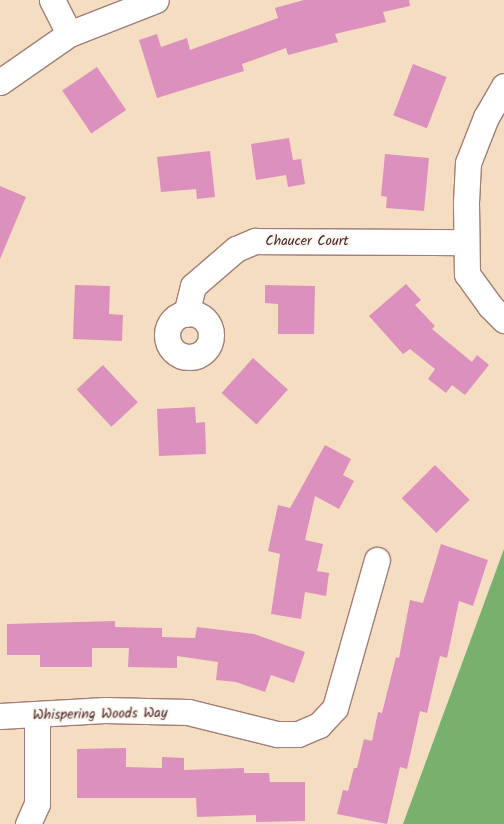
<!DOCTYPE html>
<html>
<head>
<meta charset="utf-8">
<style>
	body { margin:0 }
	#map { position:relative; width:504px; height:824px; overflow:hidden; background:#f5ddc1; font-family:Kalam,sans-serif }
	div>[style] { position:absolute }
	.forest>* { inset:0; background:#78b16e }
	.building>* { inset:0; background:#db90be; transform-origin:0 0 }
	.roads { filter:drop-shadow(1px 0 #a07e76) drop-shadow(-1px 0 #a07e76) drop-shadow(0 1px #a07e76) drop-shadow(0 -1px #a07e76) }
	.minor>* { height:25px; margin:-12.5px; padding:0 12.5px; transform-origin:12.5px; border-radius:12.5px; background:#fff }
	.minor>.ring { margin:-12.5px; padding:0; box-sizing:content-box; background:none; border:25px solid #fff; border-radius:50% }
	span { translate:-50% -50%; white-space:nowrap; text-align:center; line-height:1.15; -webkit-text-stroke:4px #fbf7ec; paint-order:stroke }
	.street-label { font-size:14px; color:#4a1f2b }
</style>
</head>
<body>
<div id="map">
	<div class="forest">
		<div style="clip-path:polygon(504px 549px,504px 824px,403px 824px)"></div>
	</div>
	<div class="building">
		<div style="clip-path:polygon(304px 0,409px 0,410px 6px,383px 12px,386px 22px,335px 34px,338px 42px,288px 55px,286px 48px,242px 64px,244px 71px,157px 98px,139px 40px,157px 34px,161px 47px,187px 38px,190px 50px,278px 18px,275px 8px)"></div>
		<div style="left:413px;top:64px;width:36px;height:55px;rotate:21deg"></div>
		<div style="left:97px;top:67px;width:52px;height:42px;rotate:56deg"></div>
		<div style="clip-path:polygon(289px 138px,293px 160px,301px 159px,305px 184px,288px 187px,286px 175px,256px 180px,251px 144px)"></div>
		<div style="clip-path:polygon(210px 151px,215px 197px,197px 199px,196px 189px,161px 192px,157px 157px)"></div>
		<div style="clip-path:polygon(385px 154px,429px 158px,424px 211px,386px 208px,387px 197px,381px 196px)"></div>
		<div style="clip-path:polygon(0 186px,26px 197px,0 259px)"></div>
		<div style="clip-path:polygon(406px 284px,421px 300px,415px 305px,435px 326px,432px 329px,472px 362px,477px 355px,489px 365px,465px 395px,452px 385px,446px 393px,428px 379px,435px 369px,410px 349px,403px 354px,369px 316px)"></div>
		<div style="clip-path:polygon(75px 285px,110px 286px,109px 314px,123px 315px,122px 341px,73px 339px)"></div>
		<div style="clip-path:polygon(265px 285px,315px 286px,314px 334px,278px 334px,278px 304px,265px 303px)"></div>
		<div style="left:253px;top:358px;width:47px;height:47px;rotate:42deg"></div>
		<div style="left:103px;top:365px;width:51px;height:36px;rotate:47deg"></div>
		<div style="clip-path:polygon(195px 407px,196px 423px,205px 422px,206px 454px,159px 456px,157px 409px)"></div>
		<div style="clip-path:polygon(325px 445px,351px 459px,343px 475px,354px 481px,339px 509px,315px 496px,305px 540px,323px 544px,317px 571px,329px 573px,326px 596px,305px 592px,301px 619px,271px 614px,280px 554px,268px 551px,278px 505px,290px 508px)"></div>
		<div style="left:435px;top:465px;width:49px;height:47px;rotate:45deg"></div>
		<div style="clip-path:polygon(441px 544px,488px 560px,473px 606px,459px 601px,447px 658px,440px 656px,427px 713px,420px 711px,407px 769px,400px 767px,387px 824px,337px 814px,343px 790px,348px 791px,354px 768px,357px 768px,364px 739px,372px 741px,378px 712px,382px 713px,396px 657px,399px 658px,410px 600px,423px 603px)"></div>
		<div style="clip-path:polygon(115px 621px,115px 627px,162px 628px,162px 637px,195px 638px,197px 627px,254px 634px,305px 652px,294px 683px,271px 675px,265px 692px,236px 682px,216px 680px,218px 662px,177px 656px,177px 668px,128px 667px,129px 648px,92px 648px,92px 667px,40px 667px,40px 655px,7px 655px,7px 624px)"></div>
		<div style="clip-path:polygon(126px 748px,126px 767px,162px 768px,162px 757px,184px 758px,184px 770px,244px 768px,244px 773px,269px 773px,270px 782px,305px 782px,305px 821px,256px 822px,256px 815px,197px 817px,196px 798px,77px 798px,77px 749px)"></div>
	</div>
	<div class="roads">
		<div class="minor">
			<div style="left:52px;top:0;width:38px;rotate:63deg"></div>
			<div style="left:0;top:82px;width:84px;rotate:-34.8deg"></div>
			<div style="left:69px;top:34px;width:93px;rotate:-21.3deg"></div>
			<div style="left:504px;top:86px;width:36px;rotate:120deg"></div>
			<div style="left:486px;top:117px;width:49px;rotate:111.4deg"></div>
			<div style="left:468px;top:163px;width:40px;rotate:92.9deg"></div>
			<div style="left:466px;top:203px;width:71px;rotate:89.2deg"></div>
			<div style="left:467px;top:274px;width:39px;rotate:54deg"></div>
			<div style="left:490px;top:306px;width:20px;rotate:45deg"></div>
			<div class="ring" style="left:167px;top:313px;width:19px;height:19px"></div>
			<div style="left:186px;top:314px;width:29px;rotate:-76deg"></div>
			<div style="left:193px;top:286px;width:57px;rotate:-40.7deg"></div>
			<div style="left:236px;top:249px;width:21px;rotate:-23deg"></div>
			<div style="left:255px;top:241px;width:211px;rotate:0.3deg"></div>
			<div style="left:0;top:716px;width:105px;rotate:-3.3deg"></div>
			<div style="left:105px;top:710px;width:83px;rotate:1.4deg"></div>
			<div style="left:188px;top:712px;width:92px;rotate:13.9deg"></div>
			<div style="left:277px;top:734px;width:21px"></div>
			<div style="left:298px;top:734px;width:23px;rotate:-23deg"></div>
			<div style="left:319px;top:725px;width:23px;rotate:-47deg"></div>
			<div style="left:335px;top:708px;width:154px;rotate:-74.2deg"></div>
			<div style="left:28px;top:824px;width:22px;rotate:-66deg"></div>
			<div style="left:37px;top:804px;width:89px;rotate:-90deg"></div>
		</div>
	</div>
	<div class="street-label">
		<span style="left:307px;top:241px">Chaucer Court</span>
		<span style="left:100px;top:714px;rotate:-1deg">Whispering Woods Way</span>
	</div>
</div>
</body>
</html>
